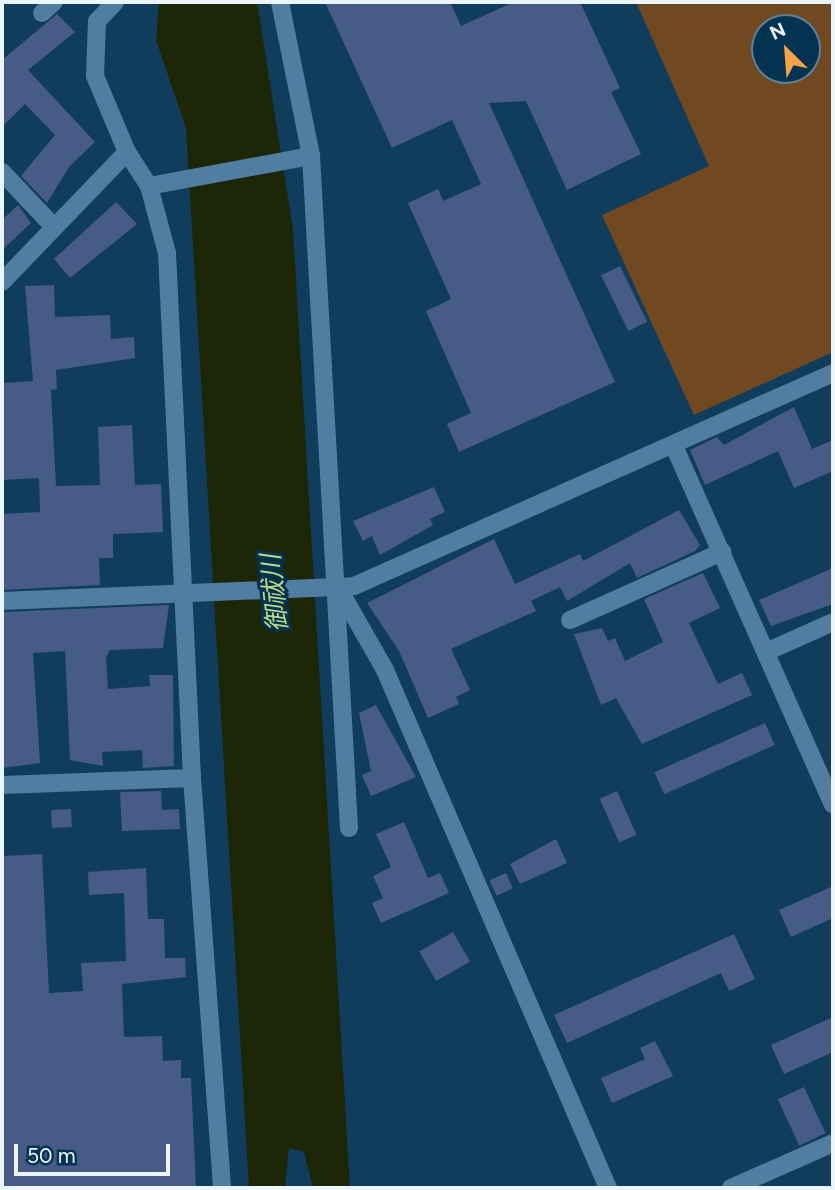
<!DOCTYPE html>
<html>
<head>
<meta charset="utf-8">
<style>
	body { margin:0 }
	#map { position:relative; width:835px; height:1190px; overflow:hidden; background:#113d5c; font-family:Figtree,"Noto Sans JP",sans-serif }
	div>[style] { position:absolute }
	.green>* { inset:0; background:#714921 }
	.water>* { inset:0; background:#1d2607 }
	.river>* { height:37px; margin:-18.5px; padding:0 18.5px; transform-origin:18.5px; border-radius:18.5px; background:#1d2607 }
	.building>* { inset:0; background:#465b85; transform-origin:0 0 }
	.minor>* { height:18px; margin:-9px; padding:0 9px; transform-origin:9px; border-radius:9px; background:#517da0 }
	.tertiary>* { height:18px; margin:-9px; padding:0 9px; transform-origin:9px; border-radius:9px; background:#517da0 }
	span { translate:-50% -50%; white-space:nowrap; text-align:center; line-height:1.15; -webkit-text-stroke:6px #033351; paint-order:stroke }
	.water-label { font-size:26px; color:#beda84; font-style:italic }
	.frame { position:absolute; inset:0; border:4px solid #ecf5fd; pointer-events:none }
	.north { position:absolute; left:751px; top:14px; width:70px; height:70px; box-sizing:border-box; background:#033351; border:2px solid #608196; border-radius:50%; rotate:335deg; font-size:19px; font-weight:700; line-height:28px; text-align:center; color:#ecf5fd }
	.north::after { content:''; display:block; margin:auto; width:24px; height:32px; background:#f7a148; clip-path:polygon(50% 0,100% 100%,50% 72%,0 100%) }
	.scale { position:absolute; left:14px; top:1144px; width:156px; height:32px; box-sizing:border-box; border:4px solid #ecf5fd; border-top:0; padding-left:9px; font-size:21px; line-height:24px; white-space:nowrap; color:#ecf5fd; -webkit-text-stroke:5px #033351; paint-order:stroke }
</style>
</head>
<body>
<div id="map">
	<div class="green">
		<div style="clip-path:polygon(evenodd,636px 2px,833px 2px,833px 352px,694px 415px,602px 215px,709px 166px,636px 2px,765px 28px,807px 28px,807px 70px,765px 70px,765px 28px)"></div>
	</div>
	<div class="water">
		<div style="clip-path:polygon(evenodd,159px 2px,256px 2px,258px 8px,293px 229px,350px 1188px,313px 1188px,304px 1152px,289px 1148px,285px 1188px,249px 1188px,186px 128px,156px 40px,159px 2px,295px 884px,311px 929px,320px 990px,310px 1010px,302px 999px,292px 943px,295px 884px)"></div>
	</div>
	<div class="river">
		<div style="left:295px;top:840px;width:214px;rotate:86.3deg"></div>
	</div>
	<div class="building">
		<div style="clip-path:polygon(325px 2px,450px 2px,461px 26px,514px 2px,580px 2px,620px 88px,611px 92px,641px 154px,567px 190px,526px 101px,489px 103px,615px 382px,459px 452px,447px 424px,471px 413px,426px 311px,451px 299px,408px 203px,438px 189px,443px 201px,481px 184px,452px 120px,392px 148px)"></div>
		<div style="clip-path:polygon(57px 14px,75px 32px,28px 70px,95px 142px,69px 167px,47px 203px,21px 176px,55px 135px,25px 104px,2px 127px,2px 60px)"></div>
		<div style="clip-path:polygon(116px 202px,137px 224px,70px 278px,54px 259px)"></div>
		<div style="clip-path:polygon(18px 205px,31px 223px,2px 250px,2px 220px)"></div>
		<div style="left:620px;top:266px;width:62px;height:21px;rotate:64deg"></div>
		<div style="clip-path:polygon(54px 285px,55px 317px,110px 315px,111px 339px,134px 337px,135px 358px,56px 370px,57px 389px,51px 390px,56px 486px,100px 485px,98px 427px,132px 425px,135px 485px,161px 484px,163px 532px,113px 534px,113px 558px,99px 558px,100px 585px,2px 590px,2px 514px,40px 512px,39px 478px,2px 480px,2px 383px,33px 381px,25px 286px)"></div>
		<div style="clip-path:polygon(794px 407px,812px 449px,833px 440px,833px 471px,794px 488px,778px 451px,705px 485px,690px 450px,717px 437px,724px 445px)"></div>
		<div style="clip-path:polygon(434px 487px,445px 512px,430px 519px,433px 525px,380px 555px,372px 536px,363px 541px,353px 521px)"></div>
		<div style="clip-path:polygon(679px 510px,700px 545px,695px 551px,637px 578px,630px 563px,567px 601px,560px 587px,531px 601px,536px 611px,451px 649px,470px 690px,456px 697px,459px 704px,428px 718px,399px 651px,367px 603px,494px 539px,515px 584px,580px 554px,583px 561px)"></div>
		<div style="clip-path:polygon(833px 568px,833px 604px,771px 626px,759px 600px)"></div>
		<div style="clip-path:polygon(703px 573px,720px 608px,689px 623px,718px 684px,742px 673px,752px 695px,642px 744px,616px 698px,601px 705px,574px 634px,602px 628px,608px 641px,615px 638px,625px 661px,663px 642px,644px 599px)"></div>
		<div style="clip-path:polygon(169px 605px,163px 648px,110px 650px,106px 657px,108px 689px,150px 686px,149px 675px,173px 675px,174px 766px,143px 768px,142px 750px,102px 752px,103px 766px,70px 760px,65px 651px,33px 653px,40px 763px,2px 768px,2px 612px)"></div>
		<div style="clip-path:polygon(376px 705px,416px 777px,371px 796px,362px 775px,371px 771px,359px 713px)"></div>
		<div style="left:765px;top:723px;width:24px;height:121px;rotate:66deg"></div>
		<div style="clip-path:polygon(161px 791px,162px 810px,179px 809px,180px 829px,122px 831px,120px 792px)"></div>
		<div style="left:617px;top:791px;width:48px;height:19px;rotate:66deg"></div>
		<div style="left:71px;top:809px;width:18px;height:20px;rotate:87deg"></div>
		<div style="clip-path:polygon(404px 822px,428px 878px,440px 873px,449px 893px,381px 923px,372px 903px,383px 898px,373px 876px,391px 867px,376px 834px)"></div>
		<div style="clip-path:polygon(556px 839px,567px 863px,520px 884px,510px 864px)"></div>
		<div style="clip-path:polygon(42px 854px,49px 993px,83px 991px,81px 963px,126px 961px,124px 893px,89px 895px,88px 872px,146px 868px,148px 919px,164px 919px,165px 958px,185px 958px,186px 977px,122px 984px,124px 1037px,162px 1036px,163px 1061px,181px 1060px,181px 1078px,191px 1078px,196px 1188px,2px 1188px,2px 856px)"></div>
		<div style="left:506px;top:873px;width:17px;height:18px;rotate:66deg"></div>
		<div style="clip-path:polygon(833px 886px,833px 918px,791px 937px,779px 910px)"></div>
		<div style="left:453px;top:932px;width:34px;height:39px;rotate:60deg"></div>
		<div style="clip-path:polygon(734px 934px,755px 979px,729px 991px,721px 973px,567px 1043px,554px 1015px)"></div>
		<div style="clip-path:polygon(833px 1017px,833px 1052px,784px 1074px,771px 1045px)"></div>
		<div style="clip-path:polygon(655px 1041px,673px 1076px,612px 1103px,601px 1078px,645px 1059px,640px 1048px)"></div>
		<div style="left:804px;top:1087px;width:51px;height:29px;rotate:65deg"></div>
	</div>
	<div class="minor">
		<div style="left:115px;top:2px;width:26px;rotate:133deg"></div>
		<div style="left:97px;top:21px;width:55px;rotate:92.1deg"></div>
		<div style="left:95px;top:76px;width:82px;rotate:67.2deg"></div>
		<div style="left:127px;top:152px;width:40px;rotate:57.1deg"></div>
		<div style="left:149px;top:186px;width:69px;rotate:75deg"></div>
		<div style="left:167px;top:253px;width:526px;rotate:87.27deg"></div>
		<div style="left:192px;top:778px;width:411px;rotate:85.8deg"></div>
		<div style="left:280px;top:2px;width:157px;rotate:78.6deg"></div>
		<div style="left:311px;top:156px;width:673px;rotate:86.76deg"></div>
		<div style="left:42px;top:13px;width:16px;rotate:-43deg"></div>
		<div style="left:2px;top:172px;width:76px;rotate:46.6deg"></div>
		<div style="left:149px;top:186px;width:165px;rotate:-10.5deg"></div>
		<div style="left:674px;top:446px;width:392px;rotate:66.1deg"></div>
		<div style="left:340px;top:591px;width:91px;rotate:60.3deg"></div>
		<div style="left:385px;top:670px;width:564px;rotate:66.71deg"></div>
		<div style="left:2px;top:601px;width:352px;rotate:-2.4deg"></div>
		<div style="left:354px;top:586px;width:524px;rotate:-23.97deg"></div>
		<div style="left:570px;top:620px;width:167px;rotate:-24.1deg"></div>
		<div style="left:766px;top:652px;width:73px;rotate:-24.1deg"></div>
		<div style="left:2px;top:785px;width:190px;rotate:-2.1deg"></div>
		<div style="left:731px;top:1188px;width:111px;rotate:-23.8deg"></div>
	</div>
	<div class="tertiary">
		<div style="left:2px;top:282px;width:180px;rotate:-46.1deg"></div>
	</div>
	<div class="water-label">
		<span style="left:275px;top:593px;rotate:-96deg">御祓川</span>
	</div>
	<div class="frame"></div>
	<div class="north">N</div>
	<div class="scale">50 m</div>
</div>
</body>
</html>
